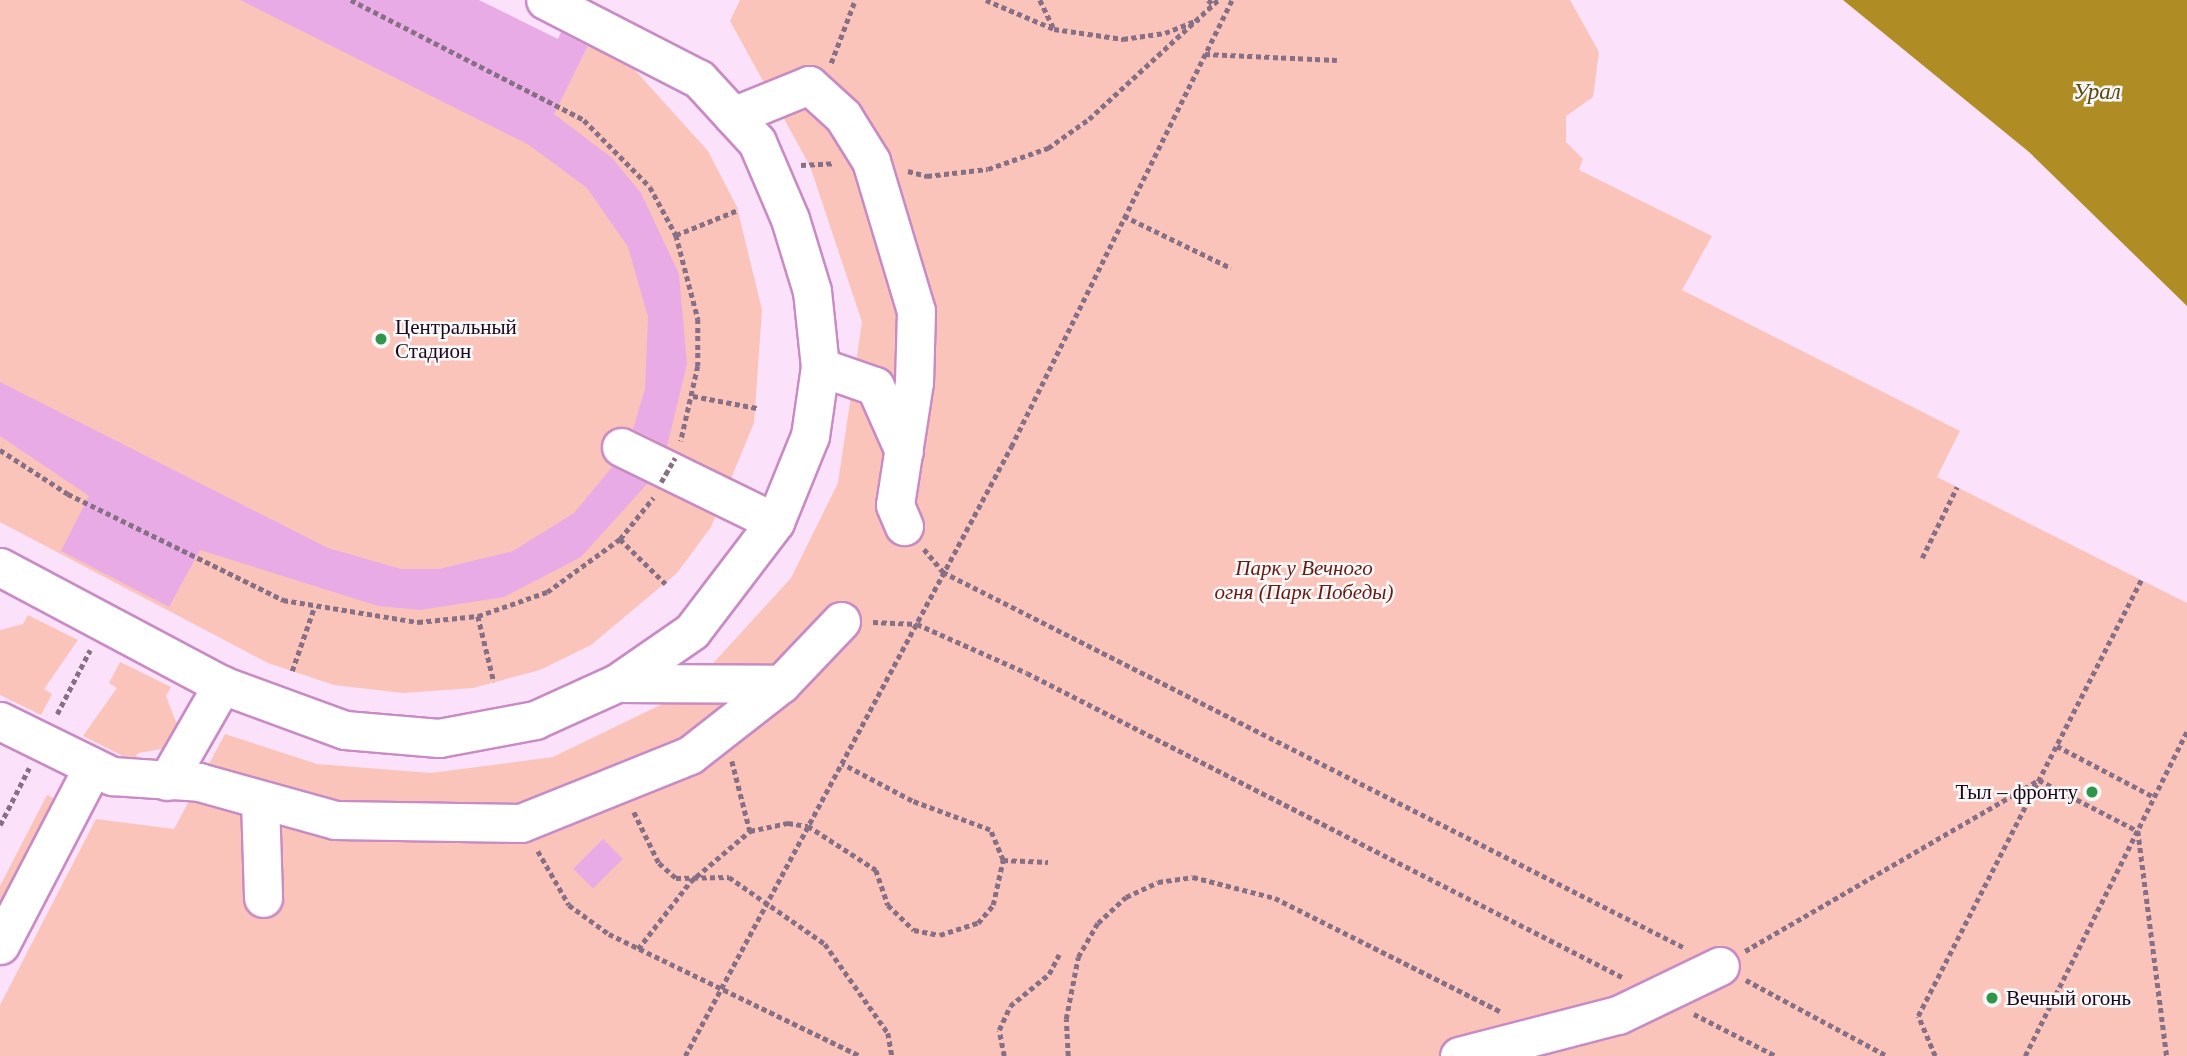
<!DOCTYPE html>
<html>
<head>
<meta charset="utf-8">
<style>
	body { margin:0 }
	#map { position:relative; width:2187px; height:1056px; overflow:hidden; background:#fbe1f9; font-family:"Times New Roman",serif }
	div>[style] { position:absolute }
	.green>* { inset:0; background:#fbc4bb }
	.water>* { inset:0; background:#b08d24 }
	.building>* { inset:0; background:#e9abe5; transform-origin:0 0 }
	.path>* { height:4.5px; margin-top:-2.25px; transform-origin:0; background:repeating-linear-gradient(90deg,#876f85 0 5px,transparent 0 8.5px) }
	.roads { filter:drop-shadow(2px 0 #c88bc4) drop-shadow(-2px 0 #c88bc4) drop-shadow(0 2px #c88bc4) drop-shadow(0 -2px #c88bc4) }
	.minor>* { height:37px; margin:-18.5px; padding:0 18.5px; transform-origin:18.5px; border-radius:18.5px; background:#fff }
	.path-bridge>* { height:4.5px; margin-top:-2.25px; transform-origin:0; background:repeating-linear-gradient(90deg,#876f85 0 5px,transparent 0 8.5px) }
	.dots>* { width:19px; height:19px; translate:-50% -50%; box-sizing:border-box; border:4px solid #f7f8f7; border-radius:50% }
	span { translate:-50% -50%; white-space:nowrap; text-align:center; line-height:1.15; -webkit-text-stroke:5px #f7f8f7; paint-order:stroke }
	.poi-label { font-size:21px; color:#1c061b }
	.left { translate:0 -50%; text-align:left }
	.right { translate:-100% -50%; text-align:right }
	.park-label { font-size:21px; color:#671b15; font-style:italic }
	.water-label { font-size:23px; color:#5b4813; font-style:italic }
</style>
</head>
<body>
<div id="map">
	<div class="green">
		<div style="clip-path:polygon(0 0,400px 0,569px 83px,592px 39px,633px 68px,708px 151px,737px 207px,762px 310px,754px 423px,711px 527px,677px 573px,591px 645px,540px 670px,473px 688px,403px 693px,334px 685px,268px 663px,0 522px)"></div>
		<div style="clip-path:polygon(740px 0,1570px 0,1599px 52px,1593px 97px,1566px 116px,1566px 142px,1583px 159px,1579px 170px,1712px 236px,1682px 290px,1960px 431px,1937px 477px,2187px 603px,2187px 1056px,0 1056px,0 1005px,96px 819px,174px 829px,225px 734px,317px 764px,431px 773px,553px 757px,687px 692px,791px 578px,838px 483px,862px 322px,810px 166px,730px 21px)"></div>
		<div style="clip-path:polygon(28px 615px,78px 640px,44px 689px,52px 694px,41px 715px,0 695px,0 630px,23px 624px)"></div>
		<div style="clip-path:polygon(120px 662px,171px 687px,166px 696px,176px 722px,184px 727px,174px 747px,138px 753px,133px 761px,83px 736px,117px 688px,109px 683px)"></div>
		<div style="clip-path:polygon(47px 795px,67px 805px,0 937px,0 886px)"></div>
	</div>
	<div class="water">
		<div style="clip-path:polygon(1843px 0,2187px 0,2187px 306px,2029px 152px)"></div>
	</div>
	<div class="building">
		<div style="clip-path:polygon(240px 0,479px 0,558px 39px,561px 32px,588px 46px,554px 114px,612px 158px,641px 193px,679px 274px,687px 364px,667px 446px,633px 429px,645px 389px,648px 317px,628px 247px,587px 188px,529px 145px)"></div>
		<div style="clip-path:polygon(0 382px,328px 548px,401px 569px,439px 569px,513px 551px,574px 513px,613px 466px,648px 483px,581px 557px,504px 597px,420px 610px,378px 606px,200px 550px,169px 607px,61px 551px,89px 496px,0 436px)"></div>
		<div style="left:603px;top:839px;width:28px;height:42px;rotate:45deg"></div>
	</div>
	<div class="path">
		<div style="left:351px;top:0;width:262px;rotate:27.2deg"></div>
		<div style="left:584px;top:120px;width:94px;rotate:45.4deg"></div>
		<div style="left:650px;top:187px;width:55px;rotate:61.6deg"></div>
		<div style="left:676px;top:235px;width:87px;rotate:75.3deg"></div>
		<div style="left:698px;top:319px;width:47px;rotate:90deg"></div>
		<div style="left:698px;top:366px;width:77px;rotate:102.8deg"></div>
		<div style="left:986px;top:0;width:74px;rotate:23.1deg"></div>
		<div style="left:1054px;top:29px;width:70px;rotate:8.2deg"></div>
		<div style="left:1123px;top:39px;width:42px;rotate:-8.1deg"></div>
		<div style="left:1165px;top:33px;width:37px;rotate:-22deg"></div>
		<div style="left:1040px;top:0;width:30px;rotate:64deg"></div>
		<div style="left:1208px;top:0;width:8px;rotate:40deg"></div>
		<div style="left:1205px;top:54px;width:132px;rotate:2.6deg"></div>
		<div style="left:831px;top:63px;width:67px;rotate:-69.1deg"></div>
		<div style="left:801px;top:165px;width:33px;rotate:-3deg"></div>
		<div style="left:908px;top:171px;width:20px;rotate:15deg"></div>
		<div style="left:927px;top:176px;width:61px;rotate:-6.5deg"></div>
		<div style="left:988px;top:169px;width:64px;rotate:-19.3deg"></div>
		<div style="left:1048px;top:148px;width:50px;rotate:-35.3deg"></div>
		<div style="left:1089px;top:119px;width:176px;rotate:-42.7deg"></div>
		<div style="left:1124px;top:216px;width:119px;rotate:25.9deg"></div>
		<div style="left:676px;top:235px;width:67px;rotate:-22deg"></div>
		<div style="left:693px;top:396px;width:65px;rotate:10.6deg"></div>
		<div style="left:0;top:450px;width:81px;rotate:32.9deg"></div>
		<div style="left:68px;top:494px;width:240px;rotate:26.2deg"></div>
		<div style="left:283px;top:600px;width:137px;rotate:9.3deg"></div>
		<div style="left:418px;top:622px;width:60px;rotate:-5.7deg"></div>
		<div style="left:478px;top:616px;width:73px;rotate:-19.2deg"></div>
		<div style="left:547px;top:592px;width:90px;rotate:-36deg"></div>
		<div style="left:620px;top:539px;width:53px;rotate:-51.2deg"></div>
		<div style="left:620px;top:539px;width:64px;rotate:44.4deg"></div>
		<div style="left:924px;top:549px;width:30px;rotate:50deg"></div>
		<div style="left:943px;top:572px;width:830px;rotate:26.87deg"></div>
		<div style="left:1922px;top:558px;width:79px;rotate:-63.8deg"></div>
		<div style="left:478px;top:616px;width:68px;rotate:76.4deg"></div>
		<div style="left:873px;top:622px;width:44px;rotate:2.6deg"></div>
		<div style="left:917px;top:624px;width:120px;rotate:24deg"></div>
		<div style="left:1027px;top:673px;width:670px;rotate:27.06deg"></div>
		<div style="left:292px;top:671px;width:67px;rotate:-70.8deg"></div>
		<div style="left:57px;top:714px;width:72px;rotate:-62.7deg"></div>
		<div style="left:2057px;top:746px;width:110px;rotate:27.7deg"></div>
		<div style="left:732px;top:761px;width:72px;rotate:75.6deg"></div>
		<div style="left:634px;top:812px;width:57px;rotate:63.9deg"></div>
		<div style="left:659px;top:863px;width:23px;rotate:41deg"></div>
		<div style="left:676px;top:878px;width:53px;rotate:-1.1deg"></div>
		<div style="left:729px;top:877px;width:117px;rotate:34.9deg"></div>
		<div style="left:825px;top:944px;width:109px;rotate:54.7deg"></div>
		<div style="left:888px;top:1033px;width:23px;rotate:80deg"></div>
		<div style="left:0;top:825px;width:64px;rotate:-63deg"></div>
		<div style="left:538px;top:851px;width:62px;rotate:60.1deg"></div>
		<div style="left:569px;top:905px;width:49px;rotate:35.9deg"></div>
		<div style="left:609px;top:934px;width:279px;rotate:25.9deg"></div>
		<div style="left:1003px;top:860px;width:45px;rotate:2.5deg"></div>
		<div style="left:638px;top:949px;width:85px;rotate:-52.2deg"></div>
		<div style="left:690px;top:882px;width:79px;rotate:-40.4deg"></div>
		<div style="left:750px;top:831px;width:39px;rotate:-12deg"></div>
		<div style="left:788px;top:823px;width:20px;rotate:9deg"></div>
		<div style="left:808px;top:826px;width:81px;rotate:32.9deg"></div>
		<div style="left:876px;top:870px;width:37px;rotate:71deg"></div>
		<div style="left:888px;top:905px;width:36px;rotate:44deg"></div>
		<div style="left:914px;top:930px;width:26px;rotate:11deg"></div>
		<div style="left:940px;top:935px;width:40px;rotate:-18deg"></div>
		<div style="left:978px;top:923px;width:23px;rotate:-50deg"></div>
		<div style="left:993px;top:905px;width:46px;rotate:-77.5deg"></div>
		<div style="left:1003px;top:860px;width:33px;rotate:-113deg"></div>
		<div style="left:990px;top:830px;width:83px;rotate:-159.6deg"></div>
		<div style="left:912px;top:801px;width:79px;rotate:-152.1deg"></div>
		<div style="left:1745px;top:951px;width:340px;rotate:-30.2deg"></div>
		<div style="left:2039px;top:780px;width:111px;rotate:27.3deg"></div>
		<div style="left:2138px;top:831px;width:227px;rotate:82.7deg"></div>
		<div style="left:1746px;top:980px;width:160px;rotate:28.3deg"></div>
		<div style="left:1694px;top:1014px;width:92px;rotate:27.1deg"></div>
		<div style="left:685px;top:1056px;width:691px;rotate:-61.84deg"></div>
		<div style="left:1011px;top:447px;width:499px;rotate:-63.7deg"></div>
		<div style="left:1004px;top:1056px;width:26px;rotate:-101deg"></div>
		<div style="left:999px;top:1030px;width:26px;rotate:-65deg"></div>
		<div style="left:1010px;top:1006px;width:50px;rotate:-39.4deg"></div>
		<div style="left:1049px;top:974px;width:22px;rotate:-63deg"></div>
		<div style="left:1068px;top:1056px;width:37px;rotate:-93deg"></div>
		<div style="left:1066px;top:1019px;width:63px;rotate:-79deg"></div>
		<div style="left:1078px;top:957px;width:39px;rotate:-60deg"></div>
		<div style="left:1098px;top:923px;width:38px;rotate:-43deg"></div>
		<div style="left:1126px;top:897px;width:35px;rotate:-25deg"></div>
		<div style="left:1158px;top:882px;width:35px;rotate:-8deg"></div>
		<div style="left:1193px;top:877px;width:85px;rotate:14.4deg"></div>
		<div style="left:1275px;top:898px;width:252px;rotate:26.7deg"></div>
		<div style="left:1935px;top:1056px;width:43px;rotate:-113deg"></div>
		<div style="left:1918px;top:1016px;width:490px;rotate:-62.9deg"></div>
		<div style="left:2025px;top:1056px;width:363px;rotate:-63.5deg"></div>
	</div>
	<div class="roads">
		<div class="minor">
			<div style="left:733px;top:116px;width:82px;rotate:-22.2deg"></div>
			<div style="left:809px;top:85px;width:46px;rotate:42.4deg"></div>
			<div style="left:843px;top:116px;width:53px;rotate:58.1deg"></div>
			<div style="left:871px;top:161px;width:157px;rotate:73.3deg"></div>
			<div style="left:916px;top:311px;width:71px;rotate:91.6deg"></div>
			<div style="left:914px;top:382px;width:124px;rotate:98.8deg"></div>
			<div style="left:895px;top:505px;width:23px;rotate:67deg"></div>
			<div style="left:820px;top:367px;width:58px;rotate:19.1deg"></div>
			<div style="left:875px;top:386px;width:71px;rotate:66deg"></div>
			<div style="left:621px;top:447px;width:171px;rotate:26deg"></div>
			<div style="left:0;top:567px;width:251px;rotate:28deg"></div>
			<div style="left:222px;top:685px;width:131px;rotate:20.1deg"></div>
			<div style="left:345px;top:730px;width:94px;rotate:4.9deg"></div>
			<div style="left:439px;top:738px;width:98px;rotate:-10.6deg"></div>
			<div style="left:535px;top:720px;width:90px;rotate:-24.3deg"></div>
			<div style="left:617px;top:683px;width:91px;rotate:-34.7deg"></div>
			<div style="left:692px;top:631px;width:137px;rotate:-52.7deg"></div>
			<div style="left:775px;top:522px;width:93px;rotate:-67.9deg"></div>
			<div style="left:810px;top:436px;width:70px;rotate:-81.8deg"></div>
			<div style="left:820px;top:367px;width:76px;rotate:-96deg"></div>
			<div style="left:812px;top:291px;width:75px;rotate:-107deg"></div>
			<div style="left:790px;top:219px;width:84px;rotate:-113.2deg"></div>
			<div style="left:757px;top:142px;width:86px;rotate:-132.6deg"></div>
			<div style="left:699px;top:79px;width:173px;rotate:-152.8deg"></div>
			<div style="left:617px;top:683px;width:164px;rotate:0.3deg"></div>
			<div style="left:0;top:721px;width:125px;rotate:26.2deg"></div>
			<div style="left:112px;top:776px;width:87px;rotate:3.9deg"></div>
			<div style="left:199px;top:782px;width:141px;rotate:15.6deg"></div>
			<div style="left:335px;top:820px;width:186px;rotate:0.9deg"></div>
			<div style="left:521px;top:823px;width:182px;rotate:-21.9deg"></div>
			<div style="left:690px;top:755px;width:115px;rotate:-38deg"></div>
			<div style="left:781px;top:684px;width:87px;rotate:-46.4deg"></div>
			<div style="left:167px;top:781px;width:111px;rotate:-60.2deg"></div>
			<div style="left:260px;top:800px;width:98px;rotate:88.2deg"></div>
			<div style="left:0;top:945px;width:199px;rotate:-62.5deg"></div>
			<div style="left:1459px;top:1056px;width:164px;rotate:-14.5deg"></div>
			<div style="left:1618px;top:1015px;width:113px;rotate:-25.7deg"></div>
		</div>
	</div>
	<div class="path-bridge">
		<div style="left:661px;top:482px;width:28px;rotate:-60deg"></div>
	</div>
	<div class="dots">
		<div style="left:381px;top:339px;background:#2f954b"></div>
		<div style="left:2092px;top:792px;background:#2f954b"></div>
		<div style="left:1992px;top:998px;background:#2f954b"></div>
	</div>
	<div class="poi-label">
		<span class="left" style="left:395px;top:339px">Центральный<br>Стадион</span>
		<span class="right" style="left:2078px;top:792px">Тыл – фронту</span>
		<span class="left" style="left:2006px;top:998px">Вечный огонь</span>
	</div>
	<div class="park-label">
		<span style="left:1304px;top:580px">Парк у Вечного<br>огня (Парк Победы)</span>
	</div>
	<div class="water-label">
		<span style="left:2097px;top:92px">Урал</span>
	</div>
</div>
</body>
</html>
